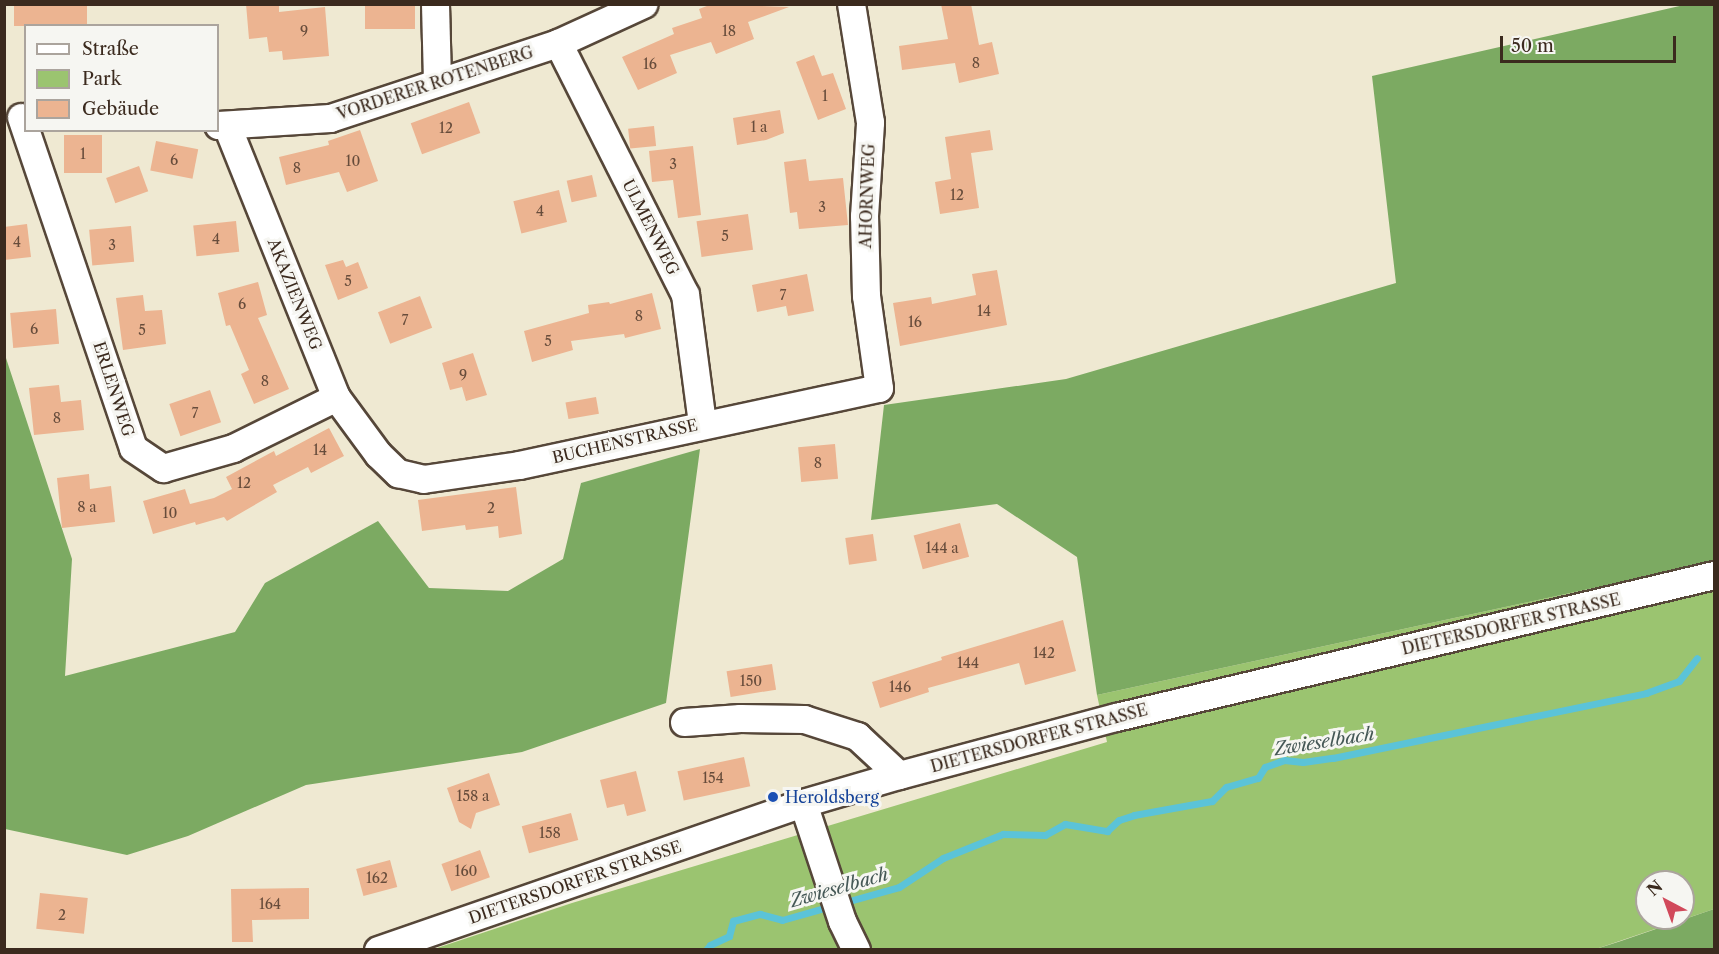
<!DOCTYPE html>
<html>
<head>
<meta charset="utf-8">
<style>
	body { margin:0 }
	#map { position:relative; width:1719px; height:954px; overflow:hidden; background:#efe9d2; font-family:"Libre Caslon Text",serif }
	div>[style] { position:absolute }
	.green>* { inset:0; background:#9bc470 }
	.forest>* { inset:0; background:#7caa62 }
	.stream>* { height:7px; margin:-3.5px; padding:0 3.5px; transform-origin:3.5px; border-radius:3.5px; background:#5bc3d8 }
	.building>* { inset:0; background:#ecb491; transform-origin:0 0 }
	.roads { filter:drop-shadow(2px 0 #564739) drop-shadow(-2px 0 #564739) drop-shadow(0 2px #564739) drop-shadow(0 -2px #564739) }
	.minor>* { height:27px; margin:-13.5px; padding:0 13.5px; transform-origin:13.5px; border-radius:13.5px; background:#fff }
	.dots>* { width:16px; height:16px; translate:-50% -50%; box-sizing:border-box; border:3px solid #f6f6f2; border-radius:50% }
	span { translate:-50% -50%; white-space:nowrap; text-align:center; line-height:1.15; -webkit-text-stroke:6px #f6f6f2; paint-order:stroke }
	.number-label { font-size:14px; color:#674c3b }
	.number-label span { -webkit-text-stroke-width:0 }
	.street-label { font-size:16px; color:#3b2a1e }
	.transit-label { font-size:16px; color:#164399 }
	.left { translate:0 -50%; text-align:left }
	.water-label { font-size:18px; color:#455856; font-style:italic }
	.frame { position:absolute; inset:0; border:6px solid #3b2a1e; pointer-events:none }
	.legend { position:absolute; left:24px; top:24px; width:195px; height:108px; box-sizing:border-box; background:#f6f6f2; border:2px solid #aba49d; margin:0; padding:8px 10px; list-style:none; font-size:18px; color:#3b2a1e }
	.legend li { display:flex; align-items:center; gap:12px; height:30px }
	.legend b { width:30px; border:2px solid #aba49d }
	.north { position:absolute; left:1635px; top:870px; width:60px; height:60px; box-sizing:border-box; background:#f6f6f2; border:2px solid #aba49d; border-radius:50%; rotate:319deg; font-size:16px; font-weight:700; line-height:24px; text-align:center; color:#3b2a1e }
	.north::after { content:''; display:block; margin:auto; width:21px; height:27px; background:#d1495b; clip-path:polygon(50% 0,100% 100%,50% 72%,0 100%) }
	.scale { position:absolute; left:1500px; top:36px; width:176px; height:27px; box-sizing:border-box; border:3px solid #3b2a1e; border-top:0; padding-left:8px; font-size:18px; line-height:21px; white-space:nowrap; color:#3b2a1e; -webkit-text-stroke:4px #f6f6f2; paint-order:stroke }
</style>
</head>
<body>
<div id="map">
	<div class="green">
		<div style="clip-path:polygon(evenodd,1714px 562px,1714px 909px,1596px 949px,431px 950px,572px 903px,1107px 742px,1097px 695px,1714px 562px,1647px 882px,1683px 882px,1683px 918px,1647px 918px,1647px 882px)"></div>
	</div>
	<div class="forest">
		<div style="clip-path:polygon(1684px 5px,1714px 5px,1714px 562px,1097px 695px,1077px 557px,997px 504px,871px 520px,884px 405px,1066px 379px,1396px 283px,1372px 76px)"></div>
		<div style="clip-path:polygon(5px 355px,72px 559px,65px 676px,235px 632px,265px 583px,378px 521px,429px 588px,508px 591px,563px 559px,581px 483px,700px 449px,666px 703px,522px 752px,306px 785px,188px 836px,127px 855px,5px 829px)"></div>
		<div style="clip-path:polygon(1714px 909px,1714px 949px,1596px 949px,1621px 941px)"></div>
	</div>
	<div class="stream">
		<div style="left:842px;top:903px;width:59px;rotate:-15.7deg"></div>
		<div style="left:899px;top:887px;width:53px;rotate:-33.4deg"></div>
		<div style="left:943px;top:858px;width:65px;rotate:-21.8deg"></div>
		<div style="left:1003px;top:834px;width:42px;rotate:1.4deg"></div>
		<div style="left:1045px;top:835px;width:23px;rotate:-29deg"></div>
		<div style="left:1065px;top:824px;width:43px;rotate:9.5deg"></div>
		<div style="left:1107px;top:831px;width:16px;rotate:-43deg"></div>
		<div style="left:1119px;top:820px;width:16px;rotate:-18deg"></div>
		<div style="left:1134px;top:815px;width:79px;rotate:-10.2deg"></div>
		<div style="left:1212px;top:801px;width:20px;rotate:-45deg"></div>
		<div style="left:1226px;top:787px;width:33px;rotate:-16deg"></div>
		<div style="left:1258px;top:778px;width:13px;rotate:-58deg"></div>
		<div style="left:1265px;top:767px;width:20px;rotate:-20deg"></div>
		<div style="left:1284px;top:760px;width:19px;rotate:6deg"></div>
		<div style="left:1303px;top:762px;width:30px;rotate:-8deg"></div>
		<div style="left:1333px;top:758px;width:320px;rotate:-11.7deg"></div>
		<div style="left:1646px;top:693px;width:35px;rotate:-20deg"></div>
		<div style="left:1679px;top:681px;width:29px;rotate:-52deg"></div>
		<div style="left:706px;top:950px;width:6px;rotate:-51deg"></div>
		<div style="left:710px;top:945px;width:21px;rotate:-25deg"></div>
		<div style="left:729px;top:936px;width:16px;rotate:-75deg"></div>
		<div style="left:733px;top:921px;width:28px;rotate:-15deg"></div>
		<div style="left:760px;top:914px;width:23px;rotate:15deg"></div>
		<div style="left:782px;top:920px;width:51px;rotate:-15.9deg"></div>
	</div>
	<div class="building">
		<div style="left:14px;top:4px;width:73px;height:22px"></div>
		<div style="clip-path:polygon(246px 4px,279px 4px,279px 12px,325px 7px,329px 56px,283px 60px,282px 51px,269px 52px,267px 37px,249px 39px)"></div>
		<div style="left:365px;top:4px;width:50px;height:25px"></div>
		<div style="clip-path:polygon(712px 4px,789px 7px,748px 22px,754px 39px,716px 54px,711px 42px,670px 55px,677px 73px,638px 90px,622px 57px,674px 34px,672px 28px,702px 18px,699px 9px)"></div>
		<div style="clip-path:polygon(941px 4px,971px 4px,979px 45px,992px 42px,999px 74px,959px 83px,955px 63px,902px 70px,899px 46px,948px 39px)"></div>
		<div style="clip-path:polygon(814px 55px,822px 76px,833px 73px,846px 109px,818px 120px,796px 62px)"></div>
		<div style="left:469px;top:102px;width:33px;height:62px;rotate:70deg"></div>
		<div style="clip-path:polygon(780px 110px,784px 133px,766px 140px,737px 145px,733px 118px)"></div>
		<div style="left:654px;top:126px;width:20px;height:26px;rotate:84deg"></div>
		<div style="clip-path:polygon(360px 130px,378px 181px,347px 192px,339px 172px,286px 185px,279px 157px,329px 145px,328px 141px)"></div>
		<div style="clip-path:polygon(990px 130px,993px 150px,971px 153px,979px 208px,940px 214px,935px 182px,951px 179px,945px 137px)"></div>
		<div style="left:102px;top:135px;width:38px;height:38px;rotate:90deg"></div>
		<div style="left:156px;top:141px;width:43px;height:30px;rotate:11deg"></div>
		<div style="clip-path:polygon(693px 146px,701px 215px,678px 218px,673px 180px,652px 182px,649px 151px)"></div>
		<div style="clip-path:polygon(806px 159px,809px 181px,843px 178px,848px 225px,799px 229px,797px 212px,790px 213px,784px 162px)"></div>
		<div style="left:139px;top:166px;width:27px;height:35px;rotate:70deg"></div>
		<div style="left:592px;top:175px;width:22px;height:26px;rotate:77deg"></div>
		<div style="left:559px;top:190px;width:33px;height:47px;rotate:76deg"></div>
		<div style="left:748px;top:214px;width:36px;height:52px;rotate:82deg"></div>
		<div style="left:236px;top:221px;width:31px;height:43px;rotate:84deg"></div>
		<div style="clip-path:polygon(27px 224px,31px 257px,4px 260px,4px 227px)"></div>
		<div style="left:131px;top:226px;width:36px;height:42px;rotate:85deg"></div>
		<div style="clip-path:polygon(343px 260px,346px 267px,358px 262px,368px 288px,338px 300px,325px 265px)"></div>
		<div style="clip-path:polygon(997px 270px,1007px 325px,900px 346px,893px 303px,931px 297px,932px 304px,976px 295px,972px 274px)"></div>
		<div style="clip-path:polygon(807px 274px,814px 311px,788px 316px,786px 306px,757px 312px,752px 285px)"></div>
		<div style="clip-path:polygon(258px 282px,267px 315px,258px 318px,289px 389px,254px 404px,241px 374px,249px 370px,230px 325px,226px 326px,218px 293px)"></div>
		<div style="clip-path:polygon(652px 293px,661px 329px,625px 338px,624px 334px,571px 341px,573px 350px,532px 362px,524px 331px,589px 313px,588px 305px,609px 302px,610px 304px)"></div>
		<div style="clip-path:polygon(143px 295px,145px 311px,162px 310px,166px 344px,123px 350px,116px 298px)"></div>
		<div style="left:420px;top:296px;width:34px;height:45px;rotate:69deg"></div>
		<div style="left:56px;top:309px;width:35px;height:46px;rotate:85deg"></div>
		<div style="clip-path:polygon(473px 353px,487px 395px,466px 401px,462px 387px,450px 390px,442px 363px)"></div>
		<div style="clip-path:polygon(59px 385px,61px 402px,81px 400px,84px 430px,34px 435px,29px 388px)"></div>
		<div style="left:210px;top:390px;width:34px;height:43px;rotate:71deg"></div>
		<div style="left:596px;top:397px;width:17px;height:31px;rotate:80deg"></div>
		<div style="clip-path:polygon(329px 428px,344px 456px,311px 473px,308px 467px,273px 485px,277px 492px,227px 521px,224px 517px,196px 525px,195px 522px,153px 534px,143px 501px,185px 489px,190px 504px,214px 498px,232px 489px,226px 477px,274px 451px,276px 456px)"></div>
		<div style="left:835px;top:444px;width:35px;height:37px;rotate:85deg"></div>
		<div style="clip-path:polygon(89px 474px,90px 489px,111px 486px,115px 522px,62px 528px,57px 478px)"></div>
		<div style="clip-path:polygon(516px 487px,522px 534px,499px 538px,498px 526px,466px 530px,465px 525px,422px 531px,418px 500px)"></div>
		<div style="left:960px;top:523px;width:35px;height:48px;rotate:75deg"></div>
		<div style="left:873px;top:534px;width:27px;height:28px;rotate:82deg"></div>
		<div style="clip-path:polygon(1063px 620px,1076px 671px,1025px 685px,1019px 663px,928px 688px,929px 692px,880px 708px,872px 682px,942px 660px,941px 657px)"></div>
		<div style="left:772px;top:664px;width:26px;height:46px;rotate:81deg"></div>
		<div style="left:744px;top:757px;width:30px;height:68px;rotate:78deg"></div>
		<div style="clip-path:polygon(636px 771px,646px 811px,627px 816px,624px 804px,607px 808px,600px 780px)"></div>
		<div style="clip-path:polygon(489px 773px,500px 805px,476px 813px,471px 829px,459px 822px,447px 788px)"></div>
		<div style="left:571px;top:813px;width:28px;height:51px;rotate:75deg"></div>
		<div style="left:480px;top:850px;width:29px;height:41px;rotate:70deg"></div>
		<div style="left:390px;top:860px;width:28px;height:35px;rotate:75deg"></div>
		<div style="clip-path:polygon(309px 888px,309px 919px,252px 920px,253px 942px,232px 942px,231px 889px)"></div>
		<div style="left:40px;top:893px;width:48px;height:36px;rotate:6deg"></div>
	</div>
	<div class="roads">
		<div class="minor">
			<div style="left:435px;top:4px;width:78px;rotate:88.5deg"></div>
			<div style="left:558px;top:43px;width:281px;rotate:63.2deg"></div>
			<div style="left:685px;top:294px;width:131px;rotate:82.5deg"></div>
			<div style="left:21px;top:117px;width:349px;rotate:71.3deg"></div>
			<div style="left:133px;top:448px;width:36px;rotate:34deg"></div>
			<div style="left:163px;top:468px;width:73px;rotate:-15.9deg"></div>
			<div style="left:233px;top:448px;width:115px;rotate:-26.3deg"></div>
			<div style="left:218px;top:125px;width:112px;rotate:-3.6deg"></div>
			<div style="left:330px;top:118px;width:240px;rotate:-18.2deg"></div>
			<div style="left:558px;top:43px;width:94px;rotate:-24.6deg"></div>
			<div style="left:227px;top:126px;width:292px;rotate:68.1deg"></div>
			<div style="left:336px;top:397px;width:71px;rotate:53.6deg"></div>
			<div style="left:378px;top:454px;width:28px;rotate:44deg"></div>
			<div style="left:398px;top:473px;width:26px;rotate:13deg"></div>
			<div style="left:423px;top:479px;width:97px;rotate:-8.3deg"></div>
			<div style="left:519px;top:465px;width:368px;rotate:-12.1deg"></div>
			<div style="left:879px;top:388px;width:93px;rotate:-98deg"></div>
			<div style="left:866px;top:296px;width:80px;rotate:-91.4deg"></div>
			<div style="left:864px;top:216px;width:94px;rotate:-86.3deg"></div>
			<div style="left:870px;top:122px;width:120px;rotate:-99.1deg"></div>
			<div style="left:684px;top:722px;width:56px;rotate:-4.1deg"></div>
			<div style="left:740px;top:718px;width:64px;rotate:0.9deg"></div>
			<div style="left:804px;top:719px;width:56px;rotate:17.8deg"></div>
			<div style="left:857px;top:736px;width:57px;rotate:42.9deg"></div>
			<div style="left:803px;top:803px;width:124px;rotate:71.7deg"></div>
			<div style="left:842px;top:921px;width:32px;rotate:64deg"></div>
			<div style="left:378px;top:950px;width:450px;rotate:-19.1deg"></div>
			<div style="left:803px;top:803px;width:100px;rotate:-16.3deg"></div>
			<div style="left:899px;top:775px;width:225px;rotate:-15deg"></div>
			<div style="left:1116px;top:717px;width:615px;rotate:-13.36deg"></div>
		</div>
	</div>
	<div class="dots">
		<div style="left:773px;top:797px;background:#1a4fb4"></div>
	</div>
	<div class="number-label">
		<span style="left:304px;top:31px">9</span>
		<span style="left:729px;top:31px">18</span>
		<span style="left:976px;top:63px">8</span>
		<span style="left:650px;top:64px">16</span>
		<span style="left:825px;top:96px">1</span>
		<span style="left:759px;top:127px">1 a</span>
		<span style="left:446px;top:128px">12</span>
		<span style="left:83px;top:154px">1</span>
		<span style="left:174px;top:160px">6</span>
		<span style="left:353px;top:161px">10</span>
		<span style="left:673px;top:164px">3</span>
		<span style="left:297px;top:168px">8</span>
		<span style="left:957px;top:195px">12</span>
		<span style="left:822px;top:207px">3</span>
		<span style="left:540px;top:211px">4</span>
		<span style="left:725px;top:236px">5</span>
		<span style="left:216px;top:239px">4</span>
		<span style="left:17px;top:242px">4</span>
		<span style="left:112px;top:245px">3</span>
		<span style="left:348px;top:281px">5</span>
		<span style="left:783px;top:295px">7</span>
		<span style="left:242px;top:304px">6</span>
		<span style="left:984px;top:311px">14</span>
		<span style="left:639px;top:316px">8</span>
		<span style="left:405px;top:320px">7</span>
		<span style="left:915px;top:322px">16</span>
		<span style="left:34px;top:329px">6</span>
		<span style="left:142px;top:330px">5</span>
		<span style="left:548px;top:341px">5</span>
		<span style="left:463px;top:375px">9</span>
		<span style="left:265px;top:381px">8</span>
		<span style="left:195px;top:413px">7</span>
		<span style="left:57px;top:418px">8</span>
		<span style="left:320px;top:450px">14</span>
		<span style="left:818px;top:463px">8</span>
		<span style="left:244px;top:483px">12</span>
		<span style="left:87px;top:507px">8 a</span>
		<span style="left:491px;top:508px">2</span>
		<span style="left:170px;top:513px">10</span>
		<span style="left:942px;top:548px">144 a</span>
		<span style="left:1044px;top:653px">142</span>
		<span style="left:968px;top:663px">144</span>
		<span style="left:751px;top:681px">150</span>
		<span style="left:900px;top:687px">146</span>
		<span style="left:713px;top:778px">154</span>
		<span style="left:473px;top:796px">158 a</span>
		<span style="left:550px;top:833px">158</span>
		<span style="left:466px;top:871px">160</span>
		<span style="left:377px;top:878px">162</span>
		<span style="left:270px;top:904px">164</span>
		<span style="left:62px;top:915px">2</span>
	</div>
	<div class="street-label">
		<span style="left:435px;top:83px;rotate:-18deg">VORDERER ROTENBERG</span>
		<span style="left:867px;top:196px;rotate:-88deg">AHORNWEG</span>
		<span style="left:651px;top:227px;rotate:63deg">ULMENWEG</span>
		<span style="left:295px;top:294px;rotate:68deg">AKAZIENWEG</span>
		<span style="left:114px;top:389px;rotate:72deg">ERLENWEG</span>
		<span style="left:625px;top:441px;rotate:-13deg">BUCHENSTRASSE</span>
		<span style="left:1511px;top:624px;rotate:-13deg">DIETERSDORFER STRASSE</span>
		<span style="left:1039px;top:738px;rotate:-15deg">DIETERSDORFER STRASSE</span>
		<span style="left:575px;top:882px;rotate:-19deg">DIETERSDORFER STRASSE</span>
	</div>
	<div class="transit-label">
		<span class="left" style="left:785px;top:797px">Heroldsberg</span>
	</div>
	<div class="water-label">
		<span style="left:1324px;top:742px;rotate:-9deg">Zwieselbach</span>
		<span style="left:839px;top:888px;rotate:-16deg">Zwieselbach</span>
	</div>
	<div class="frame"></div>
	<ul class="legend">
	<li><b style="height:8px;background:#fff"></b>Straße</li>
	<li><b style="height:16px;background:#9bc470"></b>Park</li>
	<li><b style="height:16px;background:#ecb491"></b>Gebäude</li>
	</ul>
	<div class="north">N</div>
	<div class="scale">50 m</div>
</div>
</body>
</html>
